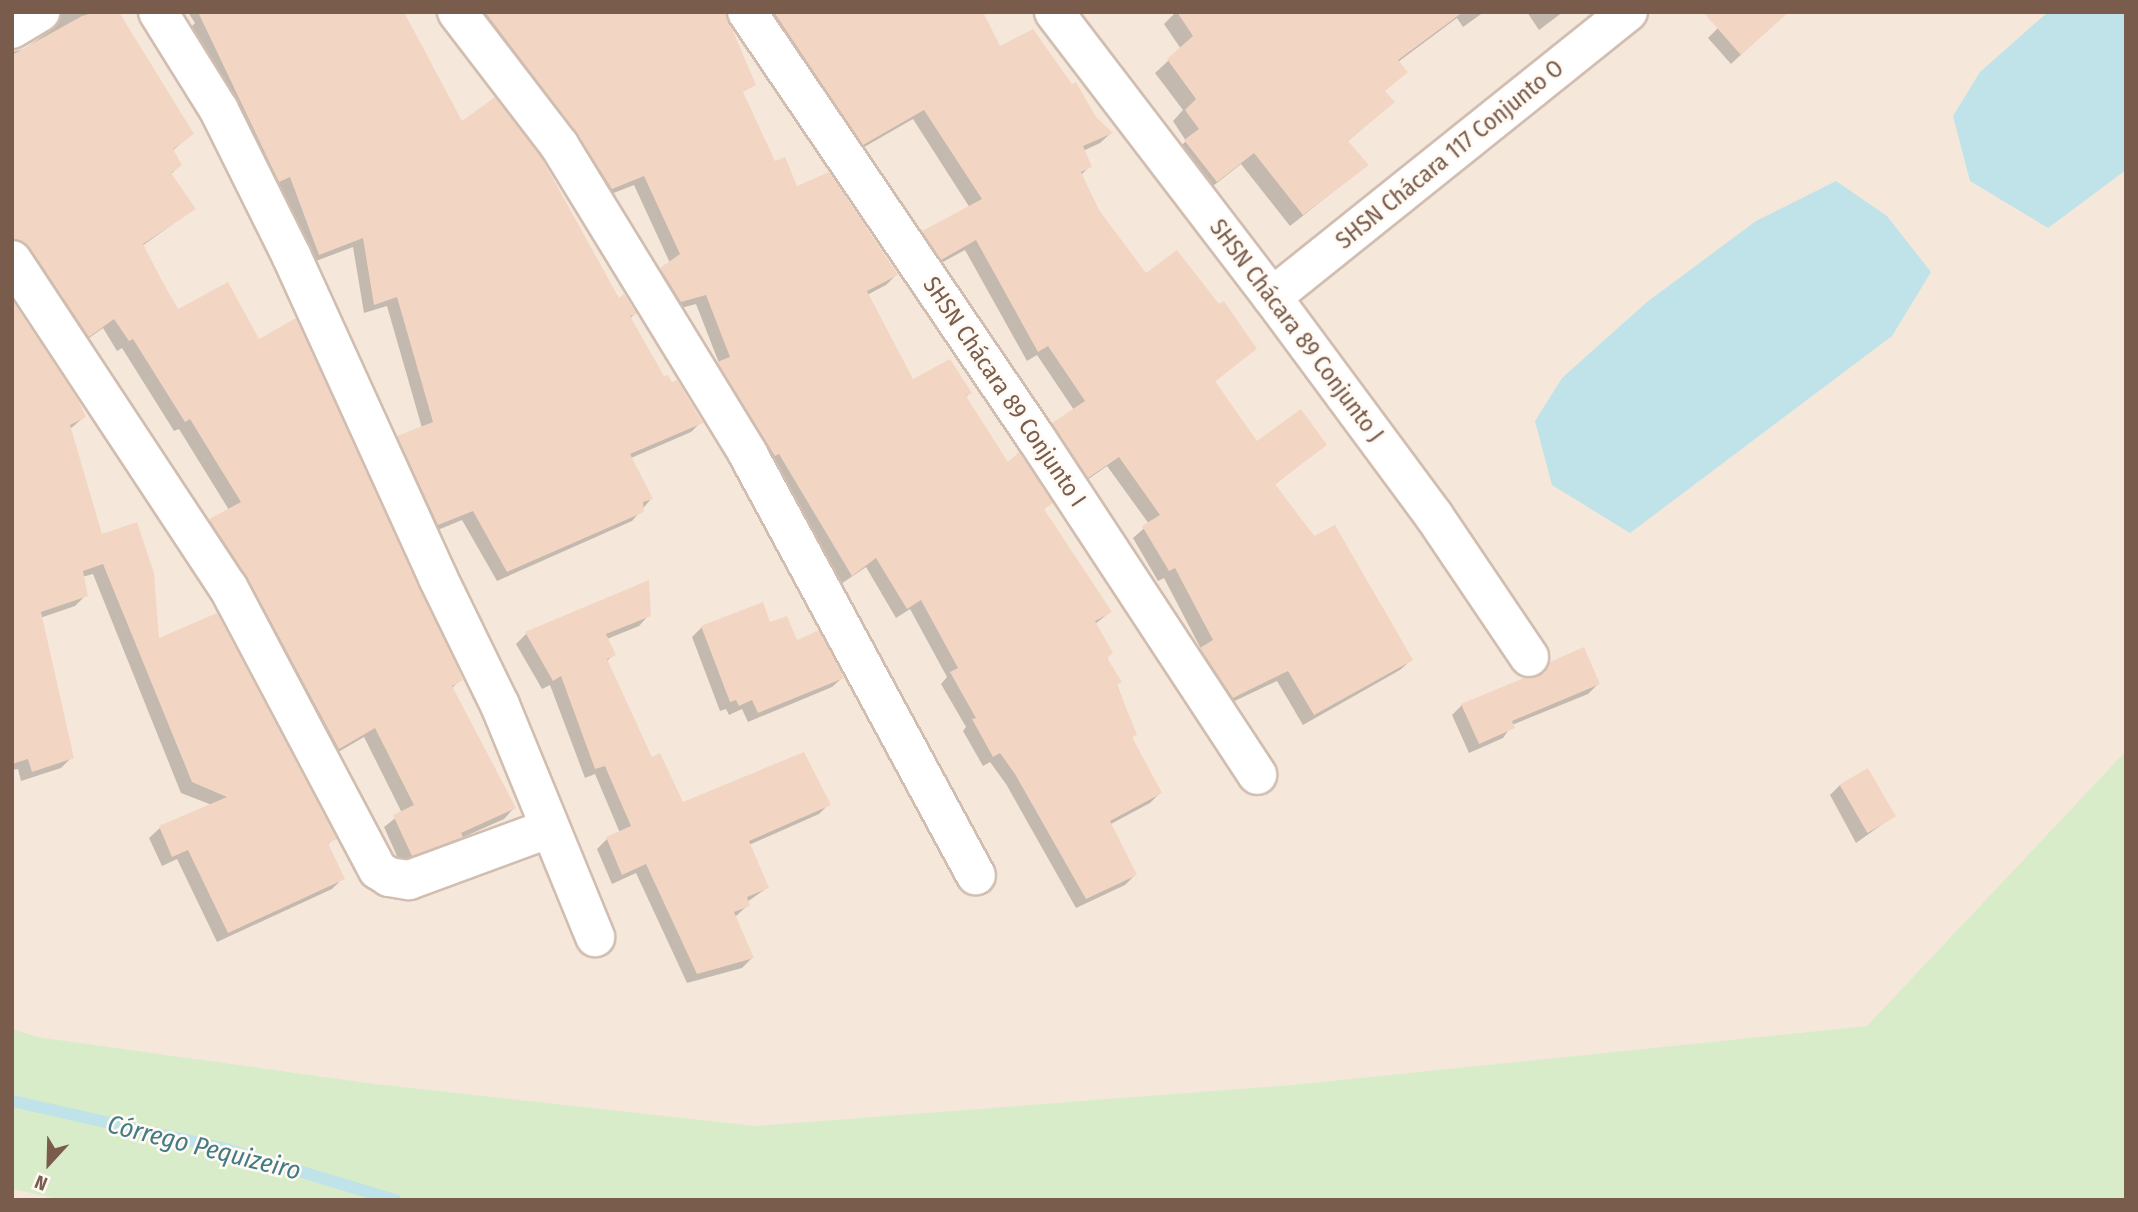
<!DOCTYPE html>
<html>
<head>
<meta charset="utf-8">
<style>
	body { margin:0 }
	#map { position:relative; width:2138px; height:1212px; overflow:hidden; background:#fdf6ec; font-family:"Fira Sans Condensed",sans-serif }
	div>[style] { position:absolute }
	.residential>* { inset:0; background:#f5e8da; transform-origin:0 0 }
	.green>* { inset:0; background:#d8ecc9 }
	.water>* { inset:0; background:#bfe3e8 }
	.shadow>* { inset:0; background:#0003 }
	.stream>* { height:12px; margin:-6px; padding:0 6px; transform-origin:6px; border-radius:6px; background:#bfe3e8 }
	.building>* { inset:0; background:#f3d5c3; transform-origin:0 0 }
	.roads { filter:drop-shadow(2px 0 #d1beb0) drop-shadow(-2px 0 #d1beb0) drop-shadow(0 2px #d1beb0) drop-shadow(0 -2px #d1beb0) }
	.street>* { height:38px; margin:-19px; padding:0 19px; transform-origin:19px; border-radius:19px; background:#fff }
	span { translate:-50% -50%; white-space:nowrap; text-align:center; line-height:1.15; -webkit-text-stroke:5px #fffaf3; paint-order:stroke }
	.street-label { font-size:24px; color:#7a5c4d }
	.water-label { font-size:26px; color:#437c86; font-style:italic }
	.frame { position:absolute; inset:0; border:14px solid #7a5c4d; pointer-events:none }
	.north { position:absolute; left:14px; top:1128px; width:70px; height:70px; -webkit-text-stroke:5px #fffaf3; paint-order:stroke; rotate:202deg; font-size:19px; font-weight:700; line-height:28px; text-align:center; color:#7a5c4d }
	.north::after { content:''; display:block; margin:auto; width:24px; height:32px; background:#7a5c4d; clip-path:polygon(50% 0,100% 100%,50% 72%,0 100%) }
</style>
</head>
<body>
<div id="map">
	<div class="residential">
		<div style="left:12px;top:12px;width:2114px;height:1188px"></div>
	</div>
	<div class="green">
		<div style="clip-path:polygon(2126px 751px,2126px 1200px,64px 1200px,12px 1189px,12px 1029px,37px 1037px,375px 1084px,756px 1126px,1292px 1085px,1867px 1026px)"></div>
	</div>
	<div class="water">
		<div style="clip-path:polygon(2048px 12px,2126px 12px,2126px 170px,2048px 228px,1970px 181px,1953px 116px,1980px 72px)"></div>
		<div style="clip-path:polygon(1836px 181px,1887px 216px,1931px 272px,1892px 336px,1630px 533px,1552px 485px,1535px 421px,1562px 378px,1647px 302px,1756px 221px)"></div>
	</div>
	<div class="shadow">
		<div style="clip-path:polygon(49px 12px,96px 12px,192px 134px,172px 151px,180px 165px,170px 175px,194px 209px,142px 246px,177px 311px,258px 342px,461px 679px,451px 689px,514px 808px,504px 819px,457px 840px,450px 847px,401px 865px,384px 827px,402px 813px,364px 737px,328px 758px,200px 531px,210px 521px,229px 510px,179px 429px,174px 431px,122px 348px,117px 351px,103px 328px,78px 346px,12px 252px,12px 52px,24px 49px,50px 31px)"></div>
		<div style="clip-path:polygon(188px 12px,370px 12px,461px 123px,618px 300px,635px 314px,629px 319px,663px 378px,701px 422px,691px 432px,631px 458px,651px 499px,632px 521px,497px 581px,462px 520px,428px 534px,388px 448px,398px 438px,422px 428px,387px 306px,364px 313px,353px 247px,308px 264px,280px 186px,269px 191px,190px 28px,195px 23px)"></div>
		<div style="clip-path:polygon(466px 12px,706px 12px,550px 122px)"></div>
		<div style="clip-path:polygon(759px 12px,981px 12px,999px 48px,1111px 133px,1100px 143px,1083px 151px,1090px 166px,1081px 175px,1097px 211px,1146px 276px,1255px 349px,1214px 382px,1256px 444px,1325px 445px,1274px 485px,1411px 660px,1400px 670px,1303px 725px,1277px 681px,1222px 707px,1190px 660px,1201px 649px,1164px 578px,1158px 581px,1133px 538px,1149px 524px,1107px 466px,1077px 487px,1043px 435px,1074px 410px,1037px 355px,1027px 361px,965px 250px,930px 269px,913px 243px,923px 232px,970px 208px,913px 119px,852px 154px)"></div>
		<div style="clip-path:polygon(1176px 12px,1484px 12px,1463px 27px,1457px 18px,1398px 62px,1384px 92px,1393px 102px,1347px 142px,1367px 165px,1290px 226px,1241px 164px,1204px 193px,1173px 154px,1186px 141px,1173px 121px,1183px 110px,1155px 73px,1181px 49px,1164px 24px)"></div>
		<div style="clip-path:polygon(1527px 12px,1563px 12px,1539px 30px)"></div>
		<div style="clip-path:polygon(1718px 28px,1759px 38px,1731px 64px,1708px 38px)"></div>
		<div style="clip-path:polygon(580px 137px,774px 164px,796px 188px,896px 275px,886px 285px,867px 295px,912px 382px,970px 393px,965px 398px,1007px 465px,1050px 503px,1043px 510px,1110px 612px,1095px 624px,1135px 734px,1131px 738px,1160px 793px,1150px 803px,1109px 825px,1135px 875px,1125px 885px,1076px 908px,1006px 784px,990px 762px,983px 766px,963px 731px,966px 727px,941px 684px,947px 677px,910px 609px,896px 618px,866px 567px,841px 584px,768px 463px,709px 374px,719px 363px,696px 304px,670px 311px,651px 280px,670px 263px,634px 185px,601px 198px,570px 146px)"></div>
		<div style="clip-path:polygon(12px 301px,84px 417px,70px 429px,101px 536px,157px 640px,334px 838px,327px 845px,343px 878px,332px 889px,217px 942px,177px 859px,162px 866px,149px 838px,160px 828px,212px 805px,181px 793px,93px 574px,82px 577px,86px 595px,75px 606px,40px 618px,72px 757px,61px 768px,21px 781px,18px 769px,12px 770px)"></div>
		<div style="clip-path:polygon(649px 615px,639px 626px,607px 639px,614px 654px,606px 662px,651px 759px,682px 804px,829px 804px,819px 814px,749px 845px,767px 888px,747px 902px,748px 905px,735px 917px,752px 958px,742px 968px,687px 983px,636px 873px,612px 884px,597px 849px,607px 839px,620px 833px,595px 774px,585px 778px,550px 685px,542px 689px,516px 644px,526px 634px)"></div>
		<div style="clip-path:polygon(769px 625px,842px 678px,832px 687px,748px 722px,742px 709px,729px 715px,726px 709px,720px 711px,692px 637px,702px 627px)"></div>
		<div style="clip-path:polygon(1551px 663px,1598px 684px,1588px 694px,1512px 725px,1503px 738px,1469px 753px,1452px 715px,1462px 705px,1537px 678px)"></div>
		<div style="clip-path:polygon(1867px 771px,1894px 816px,1856px 843px,1830px 795px,1840px 785px)"></div>
	</div>
	<div class="stream">
		<div style="left:12px;top:1101px;width:219px;rotate:12.6deg"></div>
		<div style="left:226px;top:1149px;width:177px;rotate:16.8deg"></div>
	</div>
	<div class="building">
		<div style="clip-path:polygon(96px 12px,119px 12px,194px 134px,173px 149px,182px 165px,171px 173px,196px 209px,143px 244px,161px 279px,178px 309px,228px 282px,259px 339px,296px 318px,463px 680px,452px 686px,516px 808px,461px 833px,463px 837px,412px 856px,393px 815px,414px 805px,375px 728px,339px 749px,247px 577px,209px 519px,241px 502px,190px 419px,185px 422px,133px 339px,129px 341px,114px 319px,89px 337px,30px 248px,22px 241px,12px 238px,12px 55px,82px 16px)"></div>
		<div style="clip-path:polygon(198px 12px,404px 12px,462px 121px,495px 97px,541px 157px,619px 298px,624px 294px,637px 314px,630px 316px,664px 376px,668px 375px,672px 382px,677px 380px,703px 423px,630px 454px,653px 499px,643px 502px,644px 512px,507px 572px,473px 511px,438px 525px,397px 436px,433px 422px,397px 297px,374px 305px,363px 238px,319px 255px,290px 177px,279px 182px)"></div>
		<div style="clip-path:polygon(485px 12px,725px 12px,756px 85px,743px 92px,775px 161px,785px 157px,797px 186px,829px 172px,898px 275px,867px 291px,913px 379px,950px 359px,972px 393px,966px 396px,1008px 462px,1019px 452px,1053px 503px,1044px 509px,1112px 612px,1095px 621px,1113px 653px,1107px 658px,1122px 682px,1117px 685px,1137px 735px,1132px 737px,1162px 793px,1110px 821px,1137px 875px,1086px 899px,1015px 774px,1000px 753px,993px 757px,972px 719px,976px 718px,950px 672px,958px 668px,921px 600px,907px 609px,876px 558px,852px 576px,779px 454px,775px 456px,717px 362px,730px 357px,706px 295px,681px 302px,660px 268px,680px 254px,644px 176px,612px 189px,576px 132px)"></div>
		<div style="clip-path:polygon(774px 12px,983px 12px,1000px 46px,1033px 29px,1072px 84px,1076px 82px,1096px 117px,1113px 133px,1083px 146px,1092px 167px,1081px 172px,1099px 210px,1146px 273px,1177px 250px,1219px 304px,1224px 301px,1257px 349px,1215px 381px,1257px 441px,1301px 409px,1327px 445px,1275px 484px,1314px 536px,1335px 525px,1413px 660px,1314px 715px,1288px 671px,1233px 698px,1200px 648px,1213px 640px,1175px 568px,1169px 571px,1142px 526px,1160px 515px,1119px 457px,1088px 478px,1052px 423px,1085px 401px,1048px 346px,1038px 352px,976px 240px,941px 260px,922px 231px,982px 199px,924px 110px,863px 145px)"></div>
		<div style="clip-path:polygon(1177px 12px,1463px 12px,1398px 60px,1408px 72px,1385px 91px,1395px 102px,1348px 141px,1369px 165px,1303px 215px,1254px 153px,1217px 182px,1184px 140px,1199px 129px,1185px 110px,1196px 99px,1167px 59px,1193px 36px)"></div>
		<div style="clip-path:polygon(1703px 12px,1789px 12px,1741px 55px)"></div>
		<div style="clip-path:polygon(12px 300px,78px 400px,86px 417px,70px 425px,102px 534px,137px 522px,154px 573px,159px 638px,217px 613px,337px 839px,328px 843px,345px 879px,228px 933px,188px 850px,172px 857px,159px 826px,227px 797px,192px 782px,103px 564px,83px 571px,88px 596px,41px 612px,74px 758px,32px 772px,28px 759px,12px 764px)"></div>
		<div style="clip-path:polygon(649px 580px,651px 616px,606px 634px,616px 655px,607px 659px,652px 757px,660px 753px,683px 802px,804px 752px,831px 805px,749px 841px,769px 888px,747px 897px,750px 906px,734px 912px,754px 958px,697px 974px,646px 864px,622px 875px,606px 837px,631px 826px,605px 766px,595px 769px,561px 676px,553px 681px,525px 632px)"></div>
		<div style="clip-path:polygon(763px 602px,770px 622px,787px 616px,797px 640px,819px 630px,844px 678px,758px 713px,752px 700px,739px 706px,736px 700px,730px 702px,701px 626px)"></div>
		<div style="clip-path:polygon(1584px 647px,1600px 684px,1512px 721px,1515px 728px,1479px 744px,1461px 704px,1524px 678px,1541px 675px,1550px 662px)"></div>
		<div style="left:1868px;top:768px;width:56px;height:33px;rotate:60deg"></div>
	</div>
	<div class="roads">
		<div class="street">
			<div style="left:158px;top:12px;width:115px;rotate:58.1deg"></div>
			<div style="left:219px;top:110px;width:162px;rotate:63.6deg"></div>
			<div style="left:291px;top:255px;width:355px;rotate:65.5deg"></div>
			<div style="left:438px;top:578px;width:141px;rotate:64deg"></div>
			<div style="left:500px;top:705px;width:251px;rotate:67.7deg"></div>
			<div style="left:457px;top:12px;width:168px;rotate:52.5deg"></div>
			<div style="left:559px;top:145px;width:362px;rotate:58.5deg"></div>
			<div style="left:748px;top:454px;width:479px;rotate:61.6deg"></div>
			<div style="left:747px;top:12px;width:515px;rotate:55.85deg"></div>
			<div style="left:1036px;top:438px;width:403px;rotate:56.7deg"></div>
			<div style="left:1054px;top:12px;width:359px;rotate:52.6deg"></div>
			<div style="left:1272px;top:297px;width:272px;rotate:53.5deg"></div>
			<div style="left:1434px;top:516px;width:170px;rotate:56deg"></div>
			<div style="left:12px;top:29px;width:33px;rotate:-31deg"></div>
			<div style="left:12px;top:260px;width:392px;rotate:56.6deg"></div>
			<div style="left:228px;top:587px;width:320px;rotate:62.1deg"></div>
			<div style="left:378px;top:870px;width:13px;rotate:32deg"></div>
			<div style="left:389px;top:877px;width:20px;rotate:9deg"></div>
			<div style="left:409px;top:880px;width:150px;rotate:-20.2deg"></div>
			<div style="left:1272px;top:297px;width:456px;rotate:-38.7deg"></div>
		</div>
	</div>
	<div class="street-label">
		<span style="left:1450px;top:155px;rotate:-39deg">SHSN Chácara 117 Conjunto O</span>
		<span style="left:1296px;top:331px;rotate:53deg">SHSN Chácara 89 Conjunto J</span>
		<span style="left:1004px;top:392px;rotate:56deg">SHSN Chácara 89 Conjunto I</span>
	</div>
	<div class="water-label">
		<span style="left:204px;top:1148px;rotate:14deg">Córrego Pequizeiro</span>
	</div>
	<div class="frame"></div>
	<div class="north">N</div>
</div>
</body>
</html>
